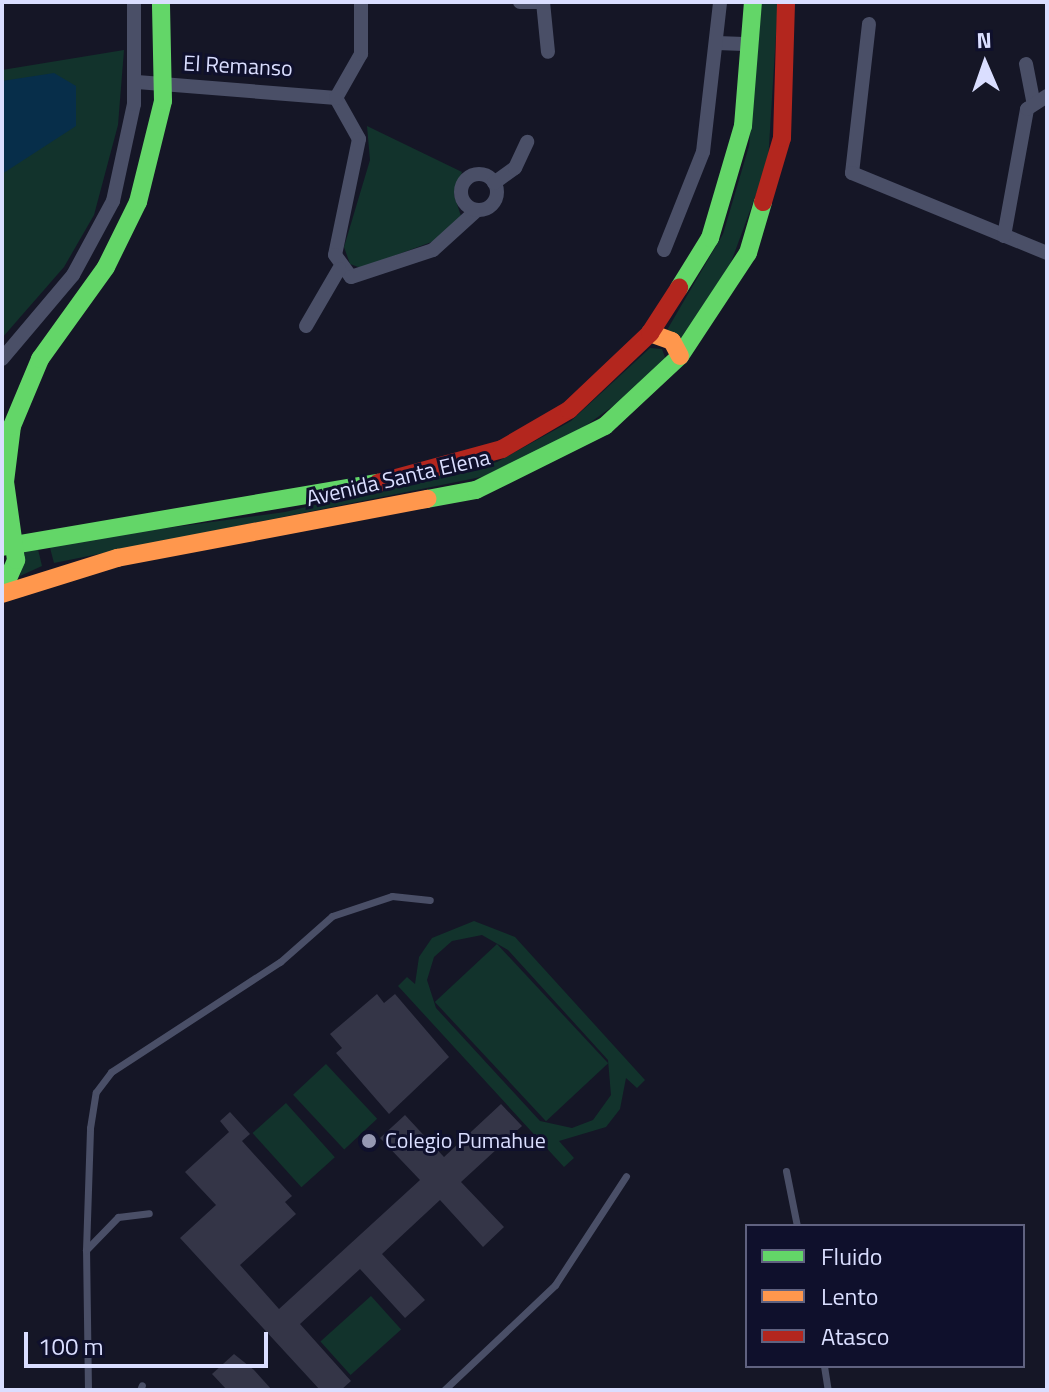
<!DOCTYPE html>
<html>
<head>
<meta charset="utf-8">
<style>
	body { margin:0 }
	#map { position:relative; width:1049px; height:1392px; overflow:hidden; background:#151626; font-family:"Titillium Web",sans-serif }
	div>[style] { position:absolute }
	.green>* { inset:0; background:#12332c; transform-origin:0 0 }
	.water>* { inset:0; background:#072e4a }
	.building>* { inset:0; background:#343547 }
	.lane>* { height:7px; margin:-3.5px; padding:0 3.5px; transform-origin:3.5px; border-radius:3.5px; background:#4a4f67 }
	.street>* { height:14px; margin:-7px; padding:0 7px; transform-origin:7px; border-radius:7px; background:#4a4f67 }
	.street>.ring { margin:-7px; padding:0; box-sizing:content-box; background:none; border:14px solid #4a4f67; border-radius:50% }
	.fast>* { height:18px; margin:-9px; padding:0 9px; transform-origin:9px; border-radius:9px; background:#63d668 }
	.slow>* { height:18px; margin:-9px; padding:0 9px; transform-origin:9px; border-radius:9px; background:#ff974d }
	.jam>* { height:18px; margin:-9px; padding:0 9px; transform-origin:9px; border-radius:9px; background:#b3261e }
	.dots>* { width:22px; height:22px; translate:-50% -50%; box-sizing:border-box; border:4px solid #0f102c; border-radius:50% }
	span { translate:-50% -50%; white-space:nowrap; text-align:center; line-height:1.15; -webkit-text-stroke:6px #0f102c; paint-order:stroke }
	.street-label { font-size:22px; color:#dadeff }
	.poi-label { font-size:22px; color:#dadeff }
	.left { translate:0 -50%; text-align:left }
	.frame { position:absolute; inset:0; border:4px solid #dadeff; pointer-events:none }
	.legend { position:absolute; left:745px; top:1224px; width:280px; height:144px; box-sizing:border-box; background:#0f102c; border:2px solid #606280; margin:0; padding:10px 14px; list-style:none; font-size:24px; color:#dadeff }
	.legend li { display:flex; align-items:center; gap:16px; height:40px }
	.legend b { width:40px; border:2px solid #606280 }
	.north { position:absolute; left:945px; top:24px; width:80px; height:80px; -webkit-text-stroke:6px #0f102c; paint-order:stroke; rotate:358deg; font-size:22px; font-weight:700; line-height:32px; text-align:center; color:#dadeff }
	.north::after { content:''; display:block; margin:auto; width:28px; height:36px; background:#dadeff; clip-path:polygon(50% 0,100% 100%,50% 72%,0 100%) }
	.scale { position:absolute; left:24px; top:1332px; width:244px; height:36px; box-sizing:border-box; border:4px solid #dadeff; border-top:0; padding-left:10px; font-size:24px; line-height:28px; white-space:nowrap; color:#dadeff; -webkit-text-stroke:6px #0f102c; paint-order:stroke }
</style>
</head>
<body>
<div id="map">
	<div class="green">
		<div style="clip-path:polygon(762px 2px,778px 2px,768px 162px,730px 265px,681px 338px,667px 330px,723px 234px,749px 146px)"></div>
		<div style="clip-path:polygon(124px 50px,118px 125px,94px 215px,64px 267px,2px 338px,2px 70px)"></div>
		<div style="clip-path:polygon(367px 126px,462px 172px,454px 195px,461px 216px,437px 240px,361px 268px,350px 264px,344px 247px,370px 160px)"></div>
		<div style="clip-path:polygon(650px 348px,662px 349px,666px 360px,634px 391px,563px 442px,491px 475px,54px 563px,49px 544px,285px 512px,497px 462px,571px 421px)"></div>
		<div style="clip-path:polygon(37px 545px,42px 566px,20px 576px,25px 550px)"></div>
		<div style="clip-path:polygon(evenodd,474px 921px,515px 937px,645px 1080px,637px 1088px,626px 1078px,620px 1109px,606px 1127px,559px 1141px,574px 1158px,564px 1167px,398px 986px,407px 977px,415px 984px,419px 957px,432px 938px,474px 921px,482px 935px,508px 950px,608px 1060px,611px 1095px,593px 1120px,572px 1128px,540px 1121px,436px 1008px,427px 980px,434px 957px,452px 941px,482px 935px)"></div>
		<div style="left:497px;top:944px;width:163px;height:85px;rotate:47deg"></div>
		<div style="left:326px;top:1064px;width:75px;height:45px;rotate:47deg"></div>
		<div style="left:286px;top:1103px;width:73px;height:45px;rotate:48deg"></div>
		<div style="left:371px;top:1296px;width:45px;height:68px;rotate:48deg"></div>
	</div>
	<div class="water">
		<div style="clip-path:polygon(54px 73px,76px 86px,76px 126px,2px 174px,2px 81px)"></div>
	</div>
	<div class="building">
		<div style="clip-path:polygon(377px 994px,384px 1003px,395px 994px,449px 1057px,389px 1114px,336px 1053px,342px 1048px,330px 1034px)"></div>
		<div style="clip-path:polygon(501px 1104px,522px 1126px,461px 1182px,504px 1227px,483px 1247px,440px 1200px,382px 1254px,425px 1300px,405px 1318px,360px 1269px,300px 1324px,351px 1381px,341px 1390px,320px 1390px,180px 1238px,216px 1205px,185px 1172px,229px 1132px,220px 1121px,230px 1112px,250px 1134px,242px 1141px,292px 1196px,285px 1202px,296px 1214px,240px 1265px,279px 1309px,420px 1180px,380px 1138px,405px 1115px,444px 1157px)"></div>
		<div style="clip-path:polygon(234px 1354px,254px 1370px,272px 1390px,227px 1390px,212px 1374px)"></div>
	</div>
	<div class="lane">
		<div style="left:786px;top:1171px;width:56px;rotate:78.7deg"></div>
		<div style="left:86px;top:1250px;width:122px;rotate:-88.1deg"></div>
		<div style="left:90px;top:1128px;width:36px;rotate:-81deg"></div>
		<div style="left:96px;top:1092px;width:25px;rotate:-53deg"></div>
		<div style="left:111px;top:1072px;width:202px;rotate:-33.1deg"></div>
		<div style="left:280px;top:962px;width:69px;rotate:-41.5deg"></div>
		<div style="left:332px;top:916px;width:63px;rotate:-18.4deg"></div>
		<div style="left:392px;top:896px;width:38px;rotate:6deg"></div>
		<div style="left:824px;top:1366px;width:24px;rotate:81deg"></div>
		<div style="left:88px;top:1390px;width:140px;rotate:-90.8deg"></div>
		<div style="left:86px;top:1250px;width:46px;rotate:-45.9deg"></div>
		<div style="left:118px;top:1217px;width:31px;rotate:-7deg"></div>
		<div style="left:140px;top:1390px;width:5px;rotate:-68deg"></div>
		<div style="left:444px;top:1390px;width:153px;rotate:-43.4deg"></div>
		<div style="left:555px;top:1285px;width:130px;rotate:-56.9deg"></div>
	</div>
	<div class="street">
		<div style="left:520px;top:2px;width:20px"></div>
		<div style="left:543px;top:2px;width:50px;rotate:84.3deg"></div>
		<div style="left:869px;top:24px;width:150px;rotate:96.5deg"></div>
		<div style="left:852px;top:173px;width:211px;rotate:22.3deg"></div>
		<div style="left:717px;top:43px;width:34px;rotate:2deg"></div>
		<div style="left:1026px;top:64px;width:38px;rotate:79deg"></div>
		<div style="left:137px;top:82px;width:200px;rotate:4.6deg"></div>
		<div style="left:336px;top:98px;width:47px;rotate:60.7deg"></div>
		<div style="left:359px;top:139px;width:118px;rotate:101.7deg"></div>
		<div style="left:335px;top:255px;width:27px;rotate:54deg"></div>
		<div style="left:351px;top:277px;width:86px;rotate:-18.2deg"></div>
		<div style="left:433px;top:250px;width:58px;rotate:-42.2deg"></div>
		<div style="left:336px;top:98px;width:51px;rotate:-60.4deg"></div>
		<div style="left:361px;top:54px;width:52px;rotate:-90deg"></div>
		<div class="ring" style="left:461px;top:174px;width:22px;height:22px"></div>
		<div style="left:494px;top:183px;width:26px;rotate:-36deg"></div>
		<div style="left:515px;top:168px;width:29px;rotate:-65deg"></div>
		<div style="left:1004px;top:236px;width:129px;rotate:-79.7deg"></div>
		<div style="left:1027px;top:109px;width:24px;rotate:-33deg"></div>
		<div style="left:664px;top:250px;width:105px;rotate:-68.3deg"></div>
		<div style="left:703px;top:152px;width:151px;rotate:-83.5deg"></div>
		<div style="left:306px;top:326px;width:66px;rotate:-59.9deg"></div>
		<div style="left:2px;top:359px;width:110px;rotate:-49.8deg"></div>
		<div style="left:73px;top:275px;width:84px;rotate:-61.6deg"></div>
		<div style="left:113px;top:201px;width:99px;rotate:-77.8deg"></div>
		<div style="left:134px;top:104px;width:102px;rotate:-90deg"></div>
	</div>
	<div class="fast">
		<div style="left:679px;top:288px;width:59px;rotate:-58.2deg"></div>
		<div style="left:710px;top:238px;width:117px;rotate:-73.6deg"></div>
		<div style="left:743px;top:126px;width:124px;rotate:-85.4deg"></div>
		<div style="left:427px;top:499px;width:50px;rotate:-10.4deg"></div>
		<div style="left:476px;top:490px;width:144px;rotate:-26.4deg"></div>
		<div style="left:605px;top:426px;width:103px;rotate:-43deg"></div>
		<div style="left:680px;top:356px;width:123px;rotate:-56.6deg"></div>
		<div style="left:748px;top:253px;width:53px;rotate:-73.6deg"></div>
		<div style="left:2px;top:547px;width:381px;rotate:-9.7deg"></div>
		<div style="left:2px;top:592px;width:35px;rotate:-66deg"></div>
		<div style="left:16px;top:560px;width:79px;rotate:-98deg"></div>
		<div style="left:5px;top:482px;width:56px;rotate:-82.9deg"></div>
		<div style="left:12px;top:426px;width:73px;rotate:-67.3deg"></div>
		<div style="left:40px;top:359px;width:113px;rotate:-54.3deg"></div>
		<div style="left:106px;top:267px;width:72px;rotate:-63.8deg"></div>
		<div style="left:138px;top:202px;width:104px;rotate:-76.1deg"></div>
		<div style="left:163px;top:101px;width:99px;rotate:-91.2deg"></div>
	</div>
	<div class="slow">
		<div style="left:650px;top:333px;width:23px;rotate:20deg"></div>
		<div style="left:672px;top:341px;width:17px;rotate:62deg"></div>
		<div style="left:2px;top:594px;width:121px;rotate:-17.4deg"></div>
		<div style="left:117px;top:558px;width:316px;rotate:-10.8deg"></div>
	</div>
	<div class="jam">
		<div style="left:763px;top:202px;width:67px;rotate:-73.5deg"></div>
		<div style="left:782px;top:138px;width:136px;rotate:-88.3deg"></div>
		<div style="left:378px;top:483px;width:129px;rotate:-15.3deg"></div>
		<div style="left:502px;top:449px;width:78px;rotate:-30.2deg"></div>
		<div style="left:569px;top:410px;width:112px;rotate:-43.5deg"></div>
		<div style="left:650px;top:333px;width:54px;rotate:-57.2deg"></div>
	</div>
	<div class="dots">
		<div style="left:369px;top:1141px;background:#9598b3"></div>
	</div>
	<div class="street-label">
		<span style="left:238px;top:66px;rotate:3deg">El Remanso</span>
		<span style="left:398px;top:478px;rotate:-13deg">Avenida Santa Elena</span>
	</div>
	<div class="poi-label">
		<span class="left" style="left:385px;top:1141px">Colegio Pumahue</span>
	</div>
	<div class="frame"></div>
	<ul class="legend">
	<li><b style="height:10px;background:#63d668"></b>Fluido</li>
	<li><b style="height:10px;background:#ff974d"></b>Lento</li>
	<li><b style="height:10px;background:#b3261e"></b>Atasco</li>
	</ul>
	<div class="north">N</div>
	<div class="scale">100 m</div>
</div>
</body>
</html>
